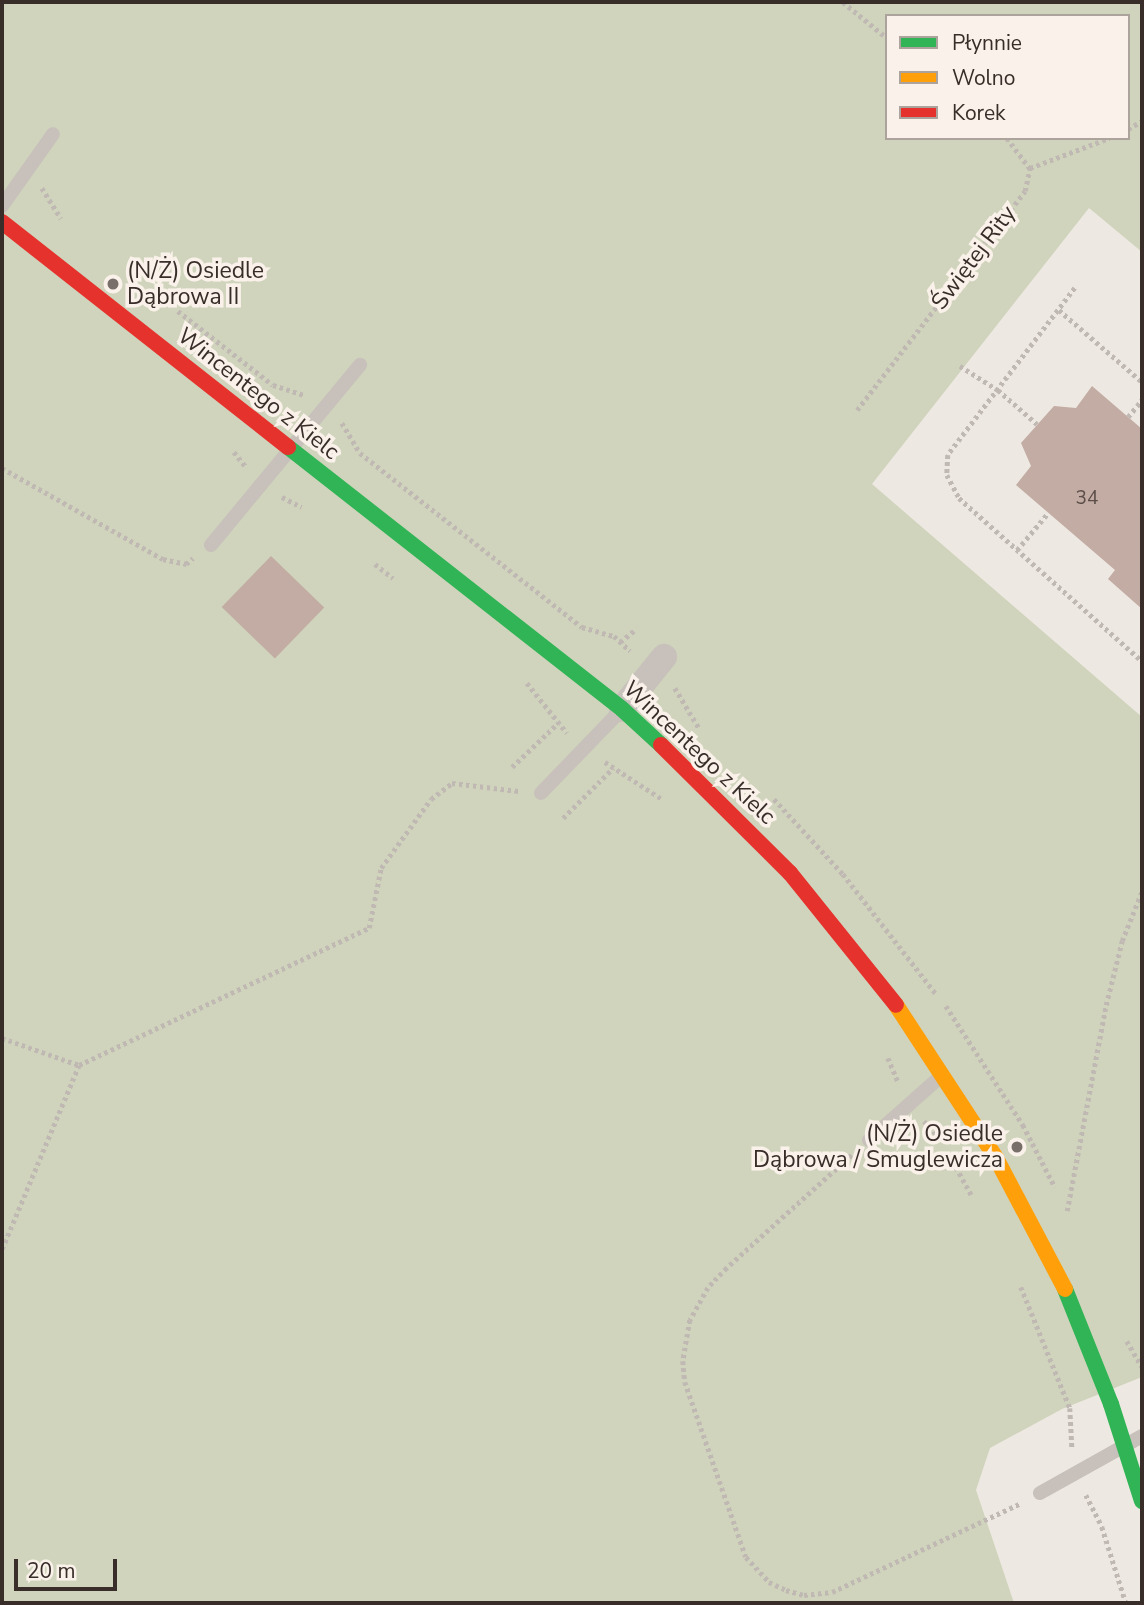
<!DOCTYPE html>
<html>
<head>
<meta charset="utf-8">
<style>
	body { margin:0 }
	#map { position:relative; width:1144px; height:1605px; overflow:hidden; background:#eee8e2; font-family:"Nunito Sans",sans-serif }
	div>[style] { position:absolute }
	.green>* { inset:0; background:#d0d4bc }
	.building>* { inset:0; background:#c2aca3; transform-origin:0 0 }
	.path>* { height:4.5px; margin-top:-2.25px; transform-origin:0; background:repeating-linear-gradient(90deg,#c0b9b3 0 3.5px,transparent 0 7px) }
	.lane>* { height:14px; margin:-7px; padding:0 7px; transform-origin:7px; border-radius:7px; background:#c7c0bb }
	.street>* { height:26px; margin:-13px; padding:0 13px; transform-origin:13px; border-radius:13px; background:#c7c0bb }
	.fast>* { height:16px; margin:-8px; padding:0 8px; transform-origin:8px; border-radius:8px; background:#30b455 }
	.slow>* { height:16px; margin:-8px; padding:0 8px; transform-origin:8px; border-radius:8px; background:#ff9f0a }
	.jam>* { height:16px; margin:-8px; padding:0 8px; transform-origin:8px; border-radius:8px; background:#e5322d }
	.dots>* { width:19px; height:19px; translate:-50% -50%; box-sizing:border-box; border:4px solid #faf2ea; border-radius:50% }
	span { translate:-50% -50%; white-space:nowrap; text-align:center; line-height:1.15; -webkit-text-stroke:7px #faf2ea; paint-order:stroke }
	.number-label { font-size:19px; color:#5b4d48 }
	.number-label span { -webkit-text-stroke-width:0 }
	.street-label { font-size:23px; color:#392d29 }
	.poi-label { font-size:23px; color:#392d29 }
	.left { translate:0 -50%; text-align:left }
	.right { translate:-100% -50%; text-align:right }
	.frame { position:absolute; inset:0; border:4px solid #392d29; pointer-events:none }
	.legend { position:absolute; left:885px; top:14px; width:245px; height:126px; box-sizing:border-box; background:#faf2ea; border:2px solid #ada39d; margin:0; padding:9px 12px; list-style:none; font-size:21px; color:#392d29 }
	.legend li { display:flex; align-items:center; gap:14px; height:35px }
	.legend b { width:35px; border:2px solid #ada39d }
	.scale { position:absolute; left:14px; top:1559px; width:103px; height:32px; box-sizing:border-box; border:4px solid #392d29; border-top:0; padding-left:9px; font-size:21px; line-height:24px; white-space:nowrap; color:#392d29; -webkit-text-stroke:5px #faf2ea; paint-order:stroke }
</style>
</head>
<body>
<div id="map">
	<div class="green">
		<div style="clip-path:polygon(evenodd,2px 2px,1142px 2px,1142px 252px,1089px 208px,872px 484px,1142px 717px,1142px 1377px,1062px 1409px,990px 1448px,976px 1490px,1014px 1603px,2px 1603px,2px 2px,887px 16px,1128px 16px,1128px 138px,887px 138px,887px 16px)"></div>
	</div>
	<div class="building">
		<div style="clip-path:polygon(1092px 386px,1142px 429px,1142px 609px,1108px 579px,1115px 570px,1016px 485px,1031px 466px,1021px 443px,1054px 406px,1076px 408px)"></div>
		<div style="left:271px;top:556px;width:74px;height:71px;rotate:44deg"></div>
	</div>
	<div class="path">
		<div style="left:843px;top:2px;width:57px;rotate:39.3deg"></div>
		<div style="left:1128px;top:129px;width:16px;rotate:-30deg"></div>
		<div style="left:1007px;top:138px;width:38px;rotate:53deg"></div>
		<div style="left:42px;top:188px;width:36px;rotate:58deg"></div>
		<div style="left:1075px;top:288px;width:210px;rotate:127.3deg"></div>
		<div style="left:948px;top:455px;width:20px;rotate:93deg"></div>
		<div style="left:947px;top:475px;width:26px;rotate:62deg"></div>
		<div style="left:959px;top:498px;width:245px;rotate:41.7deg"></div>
		<div style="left:1059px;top:310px;width:110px;rotate:40.9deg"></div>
		<div style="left:178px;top:311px;width:120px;rotate:37.9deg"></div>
		<div style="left:273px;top:385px;width:32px;rotate:18deg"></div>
		<div style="left:960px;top:366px;width:45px;rotate:32.3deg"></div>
		<div style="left:998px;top:390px;width:52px;rotate:41.1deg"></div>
		<div style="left:857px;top:410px;width:276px;rotate:-52.5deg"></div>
		<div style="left:1025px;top:191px;width:24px;rotate:-78deg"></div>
		<div style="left:1030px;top:168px;width:85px;rotate:-20.8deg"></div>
		<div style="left:1128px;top:417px;width:22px;rotate:-51deg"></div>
		<div style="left:342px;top:423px;width:35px;rotate:59deg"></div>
		<div style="left:360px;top:453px;width:282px;rotate:38.1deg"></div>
		<div style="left:582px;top:627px;width:33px;rotate:16deg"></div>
		<div style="left:614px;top:636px;width:22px;rotate:43deg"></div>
		<div style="left:234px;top:452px;width:19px;rotate:51deg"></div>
		<div style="left:2px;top:468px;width:185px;rotate:29.5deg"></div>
		<div style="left:163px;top:559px;width:24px;rotate:12deg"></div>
		<div style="left:186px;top:564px;width:9px;rotate:-41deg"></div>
		<div style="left:282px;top:497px;width:22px;rotate:27deg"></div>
		<div style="left:1017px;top:550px;width:48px;rotate:-50deg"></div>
		<div style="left:375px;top:564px;width:23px;rotate:38deg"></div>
		<div style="left:620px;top:642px;width:21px;rotate:-39deg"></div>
		<div style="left:527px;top:683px;width:64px;rotate:51.3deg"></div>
		<div style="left:675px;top:688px;width:47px;rotate:59deg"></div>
		<div style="left:605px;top:762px;width:68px;rotate:33deg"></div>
		<div style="left:512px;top:767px;width:64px;rotate:-43.7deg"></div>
		<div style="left:774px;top:799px;width:102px;rotate:47.4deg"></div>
		<div style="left:843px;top:874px;width:152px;rotate:52.2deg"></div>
		<div style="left:563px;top:818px;width:71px;rotate:-45deg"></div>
		<div style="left:946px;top:1006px;width:142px;rotate:57.1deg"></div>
		<div style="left:1023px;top:1125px;width:70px;rotate:62.7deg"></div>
		<div style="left:2px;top:1038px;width:82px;rotate:19.3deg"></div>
		<div style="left:888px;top:1058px;width:26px;rotate:67deg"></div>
		<div style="left:924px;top:1121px;width:19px;rotate:47deg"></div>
		<div style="left:852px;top:1155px;width:169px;rotate:137.9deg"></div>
		<div style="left:727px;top:1268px;width:28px;rotate:134deg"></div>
		<div style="left:708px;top:1288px;width:37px;rotate:119deg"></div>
		<div style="left:690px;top:1320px;width:42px;rotate:99.7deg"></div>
		<div style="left:683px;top:1361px;width:21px;rotate:85deg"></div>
		<div style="left:685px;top:1382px;width:185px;rotate:70.8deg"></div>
		<div style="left:746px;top:1557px;width:34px;rotate:47deg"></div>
		<div style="left:769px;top:1582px;width:19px;rotate:25deg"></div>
		<div style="left:786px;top:1590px;width:19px;rotate:16deg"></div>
		<div style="left:804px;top:1595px;width:28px;rotate:-6deg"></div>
		<div style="left:832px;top:1592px;width:209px;rotate:-25.2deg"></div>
		<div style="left:956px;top:1167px;width:33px;rotate:61deg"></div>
		<div style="left:1067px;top:1211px;width:210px;rotate:-79.3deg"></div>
		<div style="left:1106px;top:1005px;width:66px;rotate:-76deg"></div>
		<div style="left:1122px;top:941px;width:54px;rotate:-68.2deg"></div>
		<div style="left:2px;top:1249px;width:199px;rotate:-67.3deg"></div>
		<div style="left:79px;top:1065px;width:321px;rotate:-25.3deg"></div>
		<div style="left:369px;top:928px;width:61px;rotate:-78.7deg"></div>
		<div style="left:381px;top:868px;width:85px;rotate:-54.1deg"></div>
		<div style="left:431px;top:799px;width:26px;rotate:-37deg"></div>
		<div style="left:452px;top:783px;width:67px;rotate:6.8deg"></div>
		<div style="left:1021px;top:1287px;width:131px;rotate:68deg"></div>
		<div style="left:1070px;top:1408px;width:39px;rotate:87deg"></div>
		<div style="left:1127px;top:1341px;width:30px;rotate:60deg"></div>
		<div style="left:1086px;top:1495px;width:36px;rotate:63deg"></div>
		<div style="left:1102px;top:1527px;width:80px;rotate:72.5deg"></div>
	</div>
	<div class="lane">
		<div style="left:2px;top:206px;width:88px;rotate:-54.7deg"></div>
		<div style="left:211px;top:545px;width:234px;rotate:-50.4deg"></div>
		<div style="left:541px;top:793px;width:117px;rotate:-46deg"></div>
		<div style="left:869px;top:1140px;width:96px;rotate:-41.6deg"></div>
		<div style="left:1040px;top:1493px;width:117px;rotate:-29.2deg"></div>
	</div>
	<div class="street">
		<div style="left:622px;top:709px;width:67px;rotate:-51.1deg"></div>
	</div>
	<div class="fast">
		<div style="left:288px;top:447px;width:424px;rotate:38.1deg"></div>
		<div style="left:622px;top:709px;width:53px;rotate:42.7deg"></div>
		<div style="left:1065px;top:1289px;width:124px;rotate:68.2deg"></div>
		<div style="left:1111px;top:1404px;width:102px;rotate:72.3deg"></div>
	</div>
	<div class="slow">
		<div style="left:896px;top:1005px;width:183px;rotate:56.8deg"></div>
		<div style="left:996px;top:1158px;width:148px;rotate:62.2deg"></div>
	</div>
	<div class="jam">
		<div style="left:2px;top:222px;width:364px;rotate:38.2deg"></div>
		<div style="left:661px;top:745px;width:182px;rotate:44.8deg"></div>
		<div style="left:790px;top:873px;width:169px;rotate:51.2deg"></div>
	</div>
	<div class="dots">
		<div style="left:113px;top:284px;background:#786e6a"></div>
		<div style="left:1017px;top:1147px;background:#786e6a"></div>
	</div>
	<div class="number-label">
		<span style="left:1087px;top:499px">34</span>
	</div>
	<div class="street-label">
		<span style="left:974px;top:258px;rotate:-53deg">Świętej Rity</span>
		<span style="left:258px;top:394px;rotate:38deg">Wincentego z Kielc</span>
		<span style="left:699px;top:753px;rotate:43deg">Wincentego z Kielc</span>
	</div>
	<div class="poi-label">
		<span class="left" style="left:127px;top:284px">(N/Ż) Osiedle<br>Dąbrowa II</span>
		<span class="right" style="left:1003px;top:1147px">(N/Ż) Osiedle<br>Dąbrowa / Smuglewicza</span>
	</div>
	<div class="frame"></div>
	<ul class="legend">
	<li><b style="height:9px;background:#30b455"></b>Płynnie</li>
	<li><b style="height:9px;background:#ff9f0a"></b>Wolno</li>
	<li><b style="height:9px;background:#e5322d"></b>Korek</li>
	</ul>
	<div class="scale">20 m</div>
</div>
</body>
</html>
